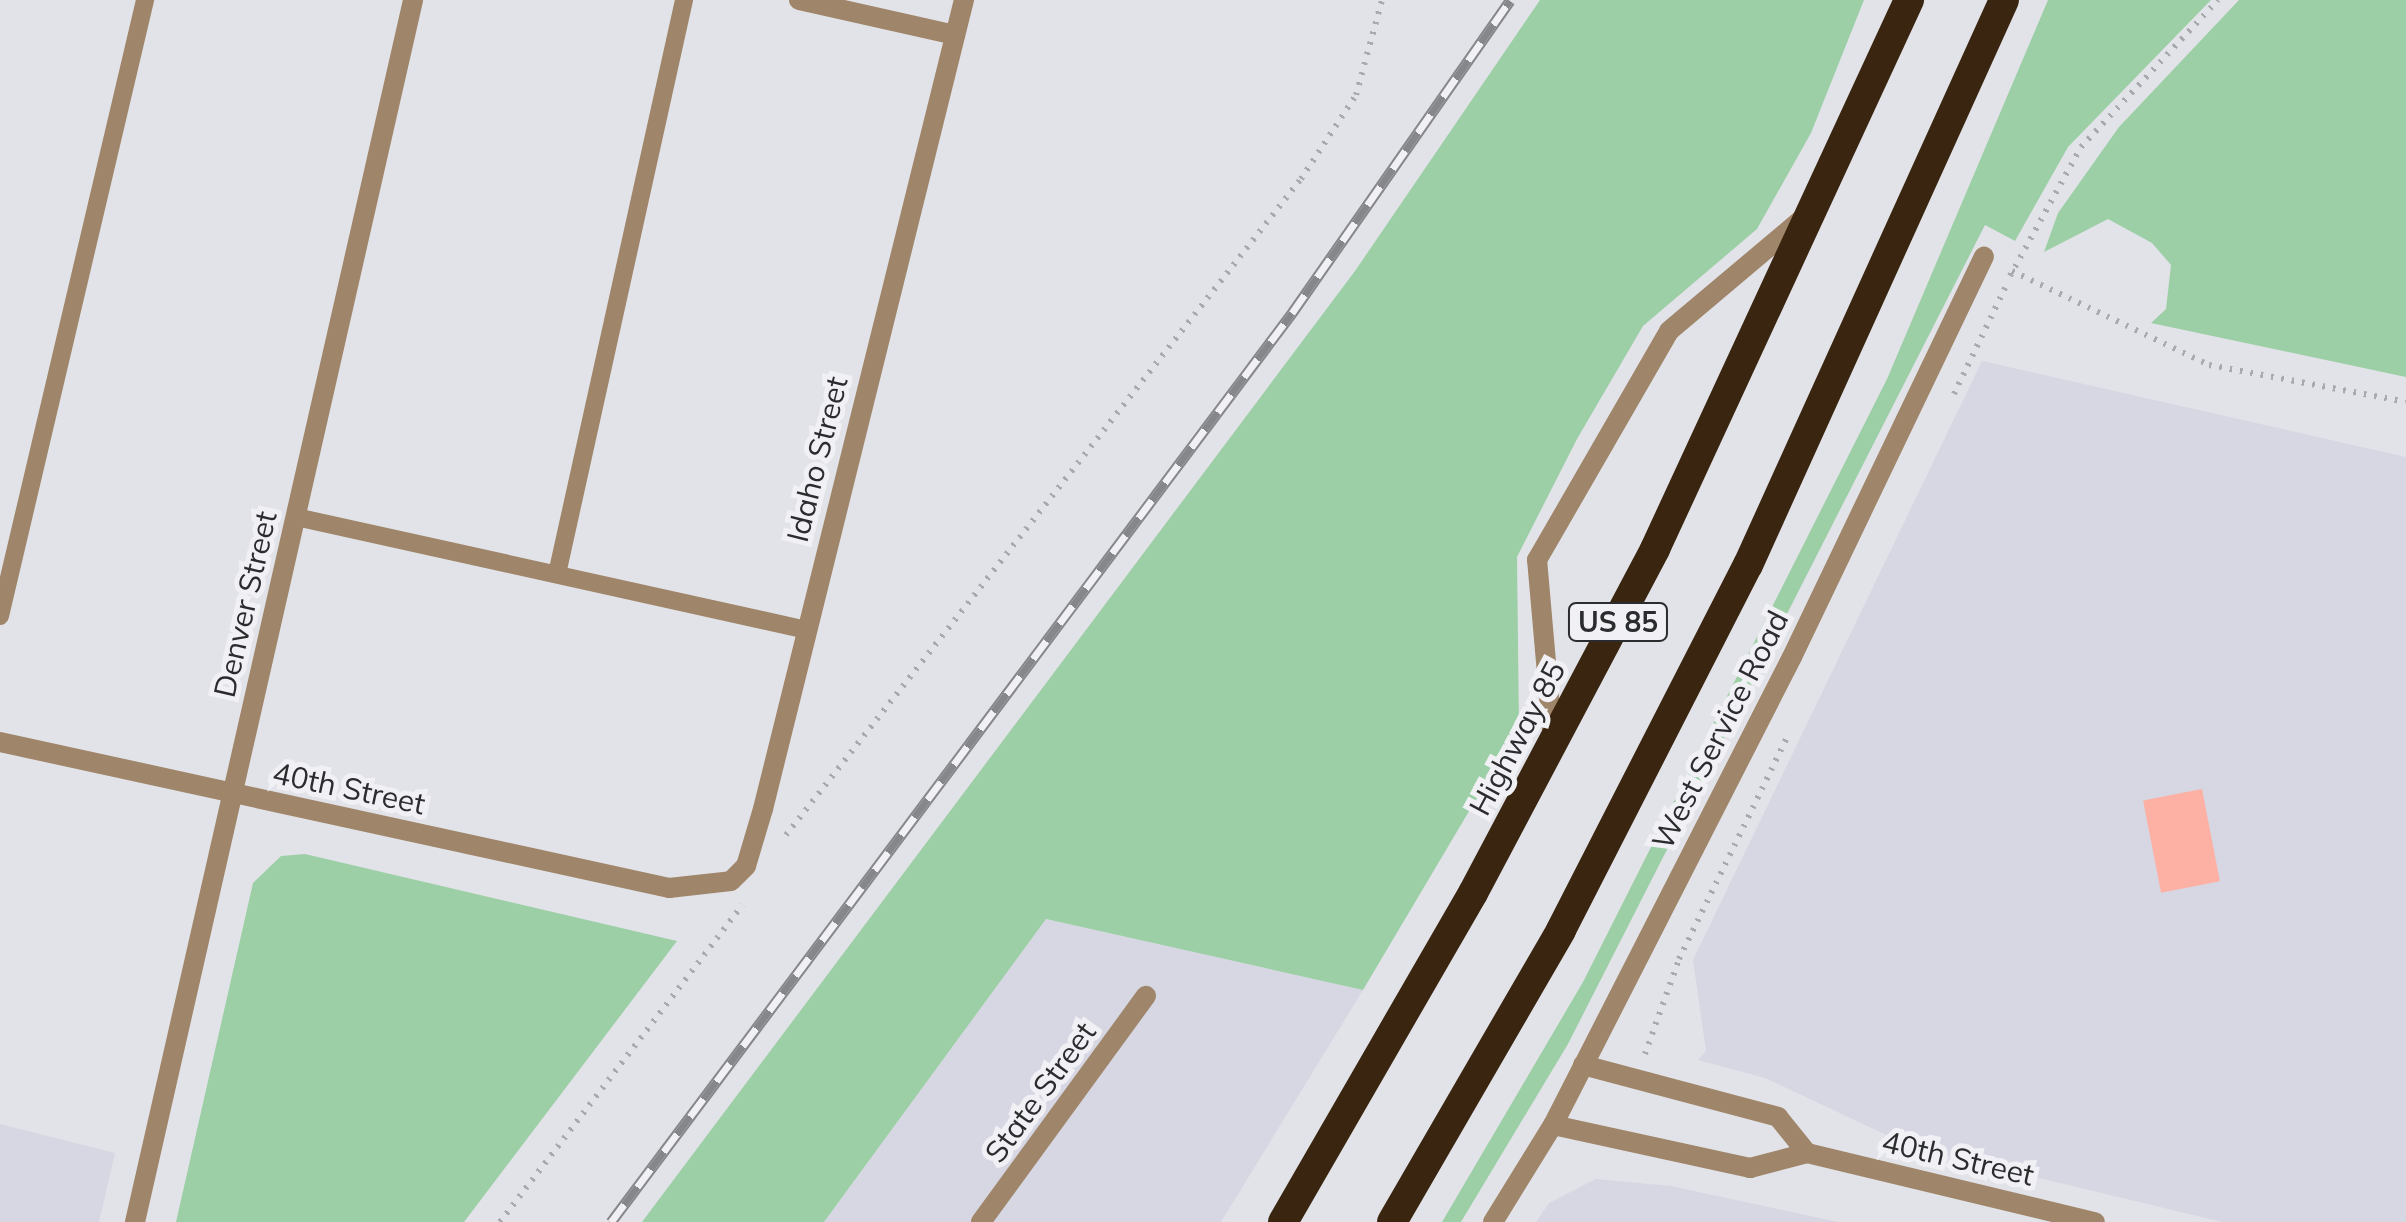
<!DOCTYPE html>
<html>
<head>
<meta charset="utf-8">
<style>
	body { margin:0 }
	#map { position:relative; width:2406px; height:1222px; overflow:hidden; background:#e2e3e8; font-family:Mulish,sans-serif }
	div>[style] { position:absolute }
	.built>* { inset:0; background:#d6d7e3 }
	.green>* { inset:0; background:#9dcfa6 }
	.building>* { inset:0; background:#fdb1a4; transform-origin:0 0 }
	.path>* { height:6px; margin-top:-3px; transform-origin:0; background:repeating-linear-gradient(90deg,#a9aaae 0 2.5px,transparent 0 10.5px) }
	.lane>* { height:18px; margin:-9px; padding:0 9px; transform-origin:9px; border-radius:9px; background:#9f8569 }
	.street>* { height:20px; margin:-10px; padding:0 10px; transform-origin:10px; border-radius:10px; background:#9f8569 }
	.highway>* { height:30px; margin:-15px; padding:0 15px; transform-origin:15px; border-radius:15px; background:#3a2610 }
	.rail>* { height:11px; margin-top:-5.5px; transform-origin:0; background:repeating-linear-gradient(90deg,#f0f0f5 0 22px,#86878a 0 44px); box-sizing:border-box; border-block:2px solid #86878a }
	span { translate:-50% -50%; white-space:nowrap; text-align:center; line-height:1.15; -webkit-text-stroke:10px #f0f0f5; paint-order:stroke }
	.shield-label span { padding:2px 8px; background:#f0f0f5; border:2px solid; border-radius:8px; -webkit-text-stroke-width:0 }
	.shield-label { font-size:28px; color:#2b2c2d; font-weight:700 }
	.street-label { font-size:30px; color:#2b2c2d }
</style>
</head>
<body>
<div id="map">
	<div class="built">
		<div style="clip-path:polygon(1982px 361px,2406px 457px,2406px 1222px,2222px 1222px,1914px 1148px,1765px 1078px,1698px 1060px,1706px 1051px,1693px 960px)"></div>
		<div style="clip-path:polygon(1046px 919px,1363px 990px,1221px 1222px,824px 1222px)"></div>
		<div style="clip-path:polygon(0 1124px,115px 1153px,99px 1222px,0 1222px)"></div>
		<div style="clip-path:polygon(1596px 1179px,1671px 1186px,1838px 1222px,1536px 1222px,1549px 1203px)"></div>
	</div>
	<div class="green">
		<div style="clip-path:polygon(1540px 0,1864px 0,1811px 133px,1757px 229px,1643px 326px,1577px 439px,1517px 557px,1519px 727px,1363px 990px,1046px 919px,824px 1222px,642px 1222px,1355px 271px)"></div>
		<div style="clip-path:polygon(2048px 0,2211px 0,2068px 147px,2015px 241px,1985px 225px,1568px 1044px,1461px 1222px,1442px 1222px,1583px 982px,1887px 379px)"></div>
		<div style="clip-path:polygon(2239px 0,2406px 0,2406px 377px,2151px 323px,2166px 309px,2171px 265px,2152px 243px,2108px 219px,2044px 252px,2058px 213px,2119px 127px)"></div>
		<div style="clip-path:polygon(305px 854px,677px 941px,464px 1222px,176px 1222px,253px 883px,281px 856px)"></div>
	</div>
	<div class="building">
		<div style="left:2202px;top:789px;width:94px;height:60px;rotate:79deg"></div>
	</div>
	<div class="path">
		<div style="left:2012px;top:271px;width:218px;rotate:25.5deg"></div>
		<div style="left:2209px;top:365px;width:200px;rotate:10.6deg"></div>
		<div style="left:2010px;top:276px;width:147px;rotate:-61.2deg"></div>
		<div style="left:2081px;top:147px;width:201px;rotate:-47deg"></div>
		<div style="left:1954px;top:394px;width:118px;rotate:-64.3deg"></div>
		<div style="left:786px;top:835px;width:834px;rotate:-51.87deg"></div>
		<div style="left:1301px;top:179px;width:100px;rotate:-56.8deg"></div>
		<div style="left:1356px;top:95px;width:98px;rotate:-74.7deg"></div>
		<div style="left:1645px;top:1054px;width:101px;rotate:-70.3deg"></div>
		<div style="left:1679px;top:959px;width:251px;rotate:-64deg"></div>
		<div style="left:500px;top:1222px;width:399px;rotate:-52.6deg"></div>
	</div>
	<div class="lane">
		<div style="left:296px;top:517px;width:523px;rotate:12.47deg"></div>
		<div style="left:557px;top:574px;width:588px;rotate:-77.52deg"></div>
		<div style="left:0;top:616px;width:633px;rotate:-76.75deg"></div>
	</div>
	<div class="street">
		<div style="left:799px;top:0;width:160px;rotate:12.6deg"></div>
		<div style="left:0;top:742px;width:685px;rotate:12.31deg"></div>
		<div style="left:669px;top:888px;width:62px;rotate:-6.4deg"></div>
		<div style="left:731px;top:881px;width:21px;rotate:-45deg"></div>
		<div style="left:746px;top:866px;width:59px;rotate:-73.4deg"></div>
		<div style="left:763px;top:809px;width:834px;rotate:-76.05deg"></div>
		<div style="left:1553px;top:742px;width:183px;rotate:-95deg"></div>
		<div style="left:1537px;top:560px;width:264px;rotate:-60deg"></div>
		<div style="left:1669px;top:331px;width:172px;rotate:-40.1deg"></div>
		<div style="left:1583px;top:1065px;width:202px;rotate:14.9deg"></div>
		<div style="left:1778px;top:1117px;width:46px;rotate:51.1deg"></div>
		<div style="left:1553px;top:1125px;width:202px;rotate:12.3deg"></div>
		<div style="left:1750px;top:1168px;width:59px;rotate:-14.7deg"></div>
		<div style="left:1807px;top:1153px;width:296px;rotate:13.5deg"></div>
		<div style="left:135px;top:1222px;width:1253px;rotate:-77.18deg"></div>
		<div style="left:981px;top:1222px;width:280px;rotate:-53.9deg"></div>
		<div style="left:1493px;top:1222px;width:114px;rotate:-58.3deg"></div>
		<div style="left:1553px;top:1125px;width:525px;rotate:-62.95deg"></div>
		<div style="left:1792px;top:657px;width:444px;rotate:-64.4deg"></div>
	</div>
	<div class="highway">
		<div style="left:1283px;top:1222px;width:380px;rotate:-60deg"></div>
		<div style="left:1473px;top:893px;width:389px;rotate:-62.1deg"></div>
		<div style="left:1655px;top:549px;width:605px;rotate:-65.17deg"></div>
		<div style="left:1392px;top:1222px;width:337px;rotate:-59.9deg"></div>
		<div style="left:1561px;top:930px;width:410px;rotate:-62.9deg"></div>
		<div style="left:1748px;top:565px;width:620px;rotate:-65.62deg"></div>
	</div>
	<div class="rail">
		<div style="left:611px;top:1222px;width:1136px;rotate:-53.16deg"></div>
		<div style="left:1292px;top:313px;width:381px;rotate:-55.1deg"></div>
	</div>
	<div class="shield-label">
		<span style="left:1618px;top:622px">US 85</span>
	</div>
	<div class="street-label">
		<span style="left:817px;top:459px;rotate:-76deg">Idaho Street</span>
		<span style="left:245px;top:604px;rotate:-77deg">Denver Street</span>
		<span style="left:1720px;top:730px;rotate:-63deg">West Service Road</span>
		<span style="left:1517px;top:738px;rotate:-62deg">Highway 85</span>
		<span style="left:349px;top:788px;rotate:12deg">40th Street</span>
		<span style="left:1040px;top:1092px;rotate:-54deg">State Street</span>
		<span style="left:1958px;top:1158px;rotate:13deg">40th Street</span>
	</div>
</div>
</body>
</html>
